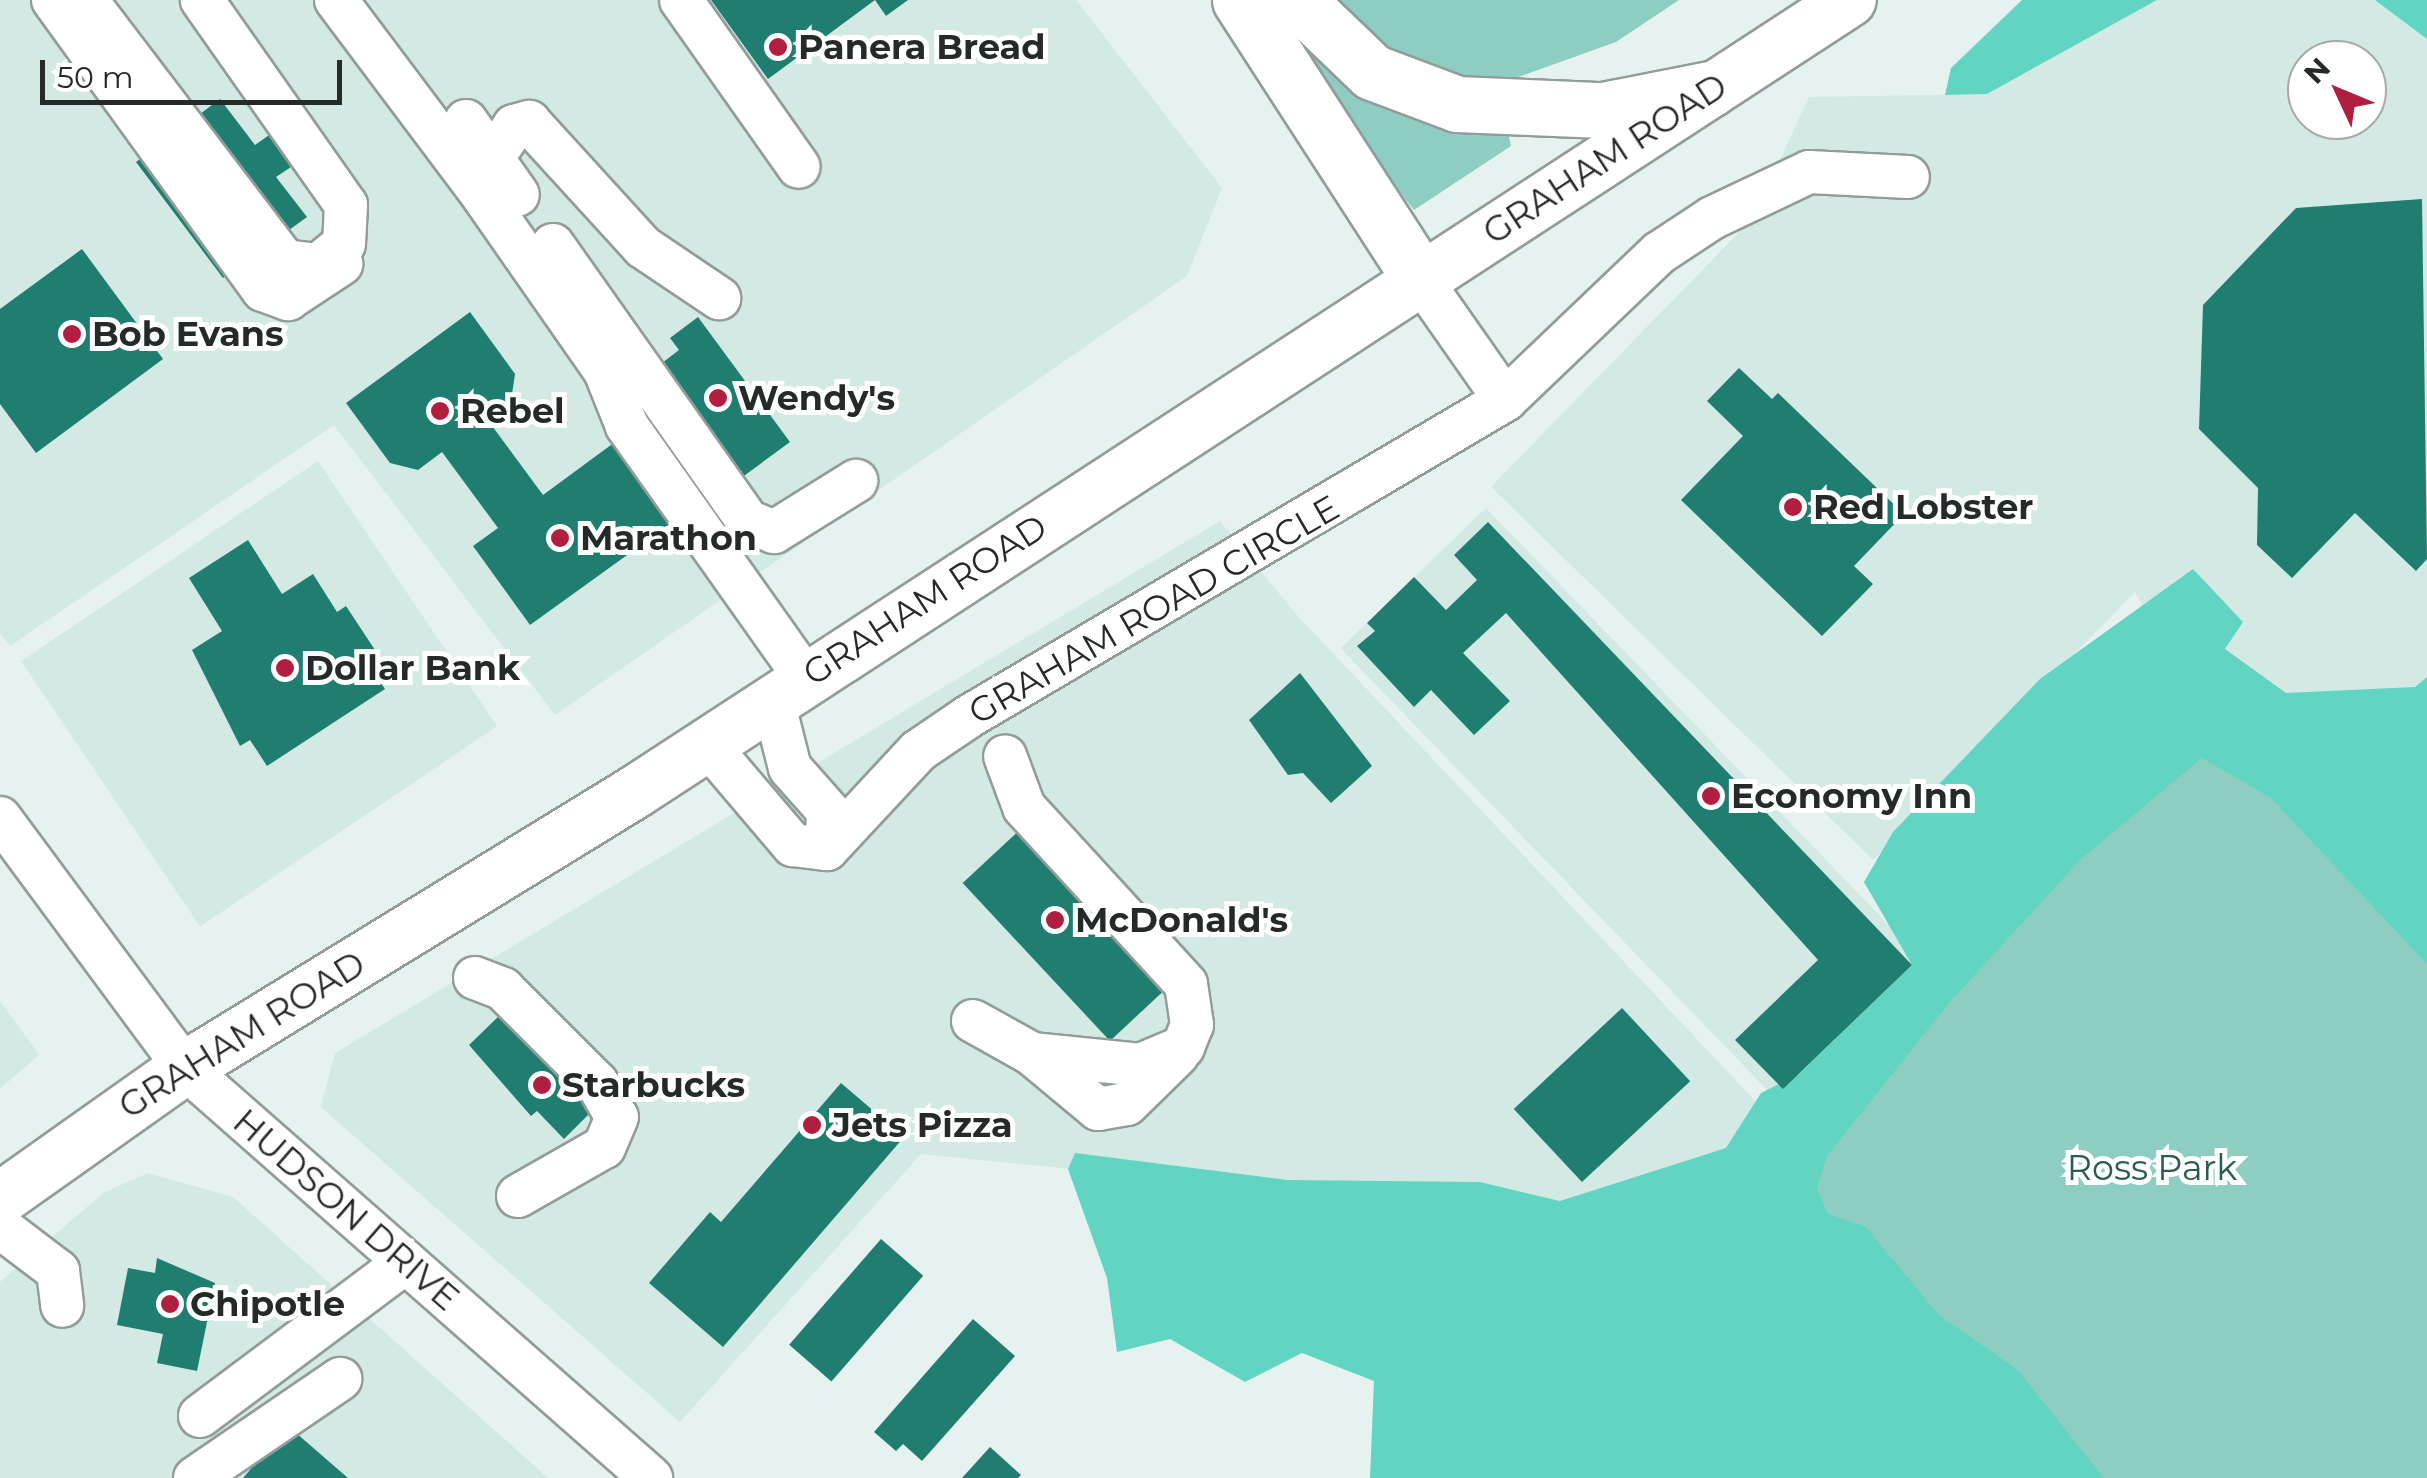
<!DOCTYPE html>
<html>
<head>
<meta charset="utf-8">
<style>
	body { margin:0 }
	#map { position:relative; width:2427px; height:1478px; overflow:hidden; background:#e6f2ef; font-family:Montserrat,sans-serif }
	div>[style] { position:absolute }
	.built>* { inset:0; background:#d3e9e4; transform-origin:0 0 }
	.green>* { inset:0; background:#8ecec2 }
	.forest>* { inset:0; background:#61d5c2 }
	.building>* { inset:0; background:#207e71; transform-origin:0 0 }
	.roads { filter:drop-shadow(2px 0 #929d9a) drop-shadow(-2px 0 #929d9a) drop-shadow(0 2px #929d9a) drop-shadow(0 -2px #929d9a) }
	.minor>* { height:42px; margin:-21px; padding:0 21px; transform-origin:21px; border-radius:21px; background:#fff }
	.major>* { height:52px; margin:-26px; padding:0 26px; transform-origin:26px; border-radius:26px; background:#fff }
	.highway>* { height:55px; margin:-27.5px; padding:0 27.5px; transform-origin:27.5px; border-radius:27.5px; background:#fff }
	.dots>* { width:28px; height:28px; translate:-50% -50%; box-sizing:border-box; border:5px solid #fff; border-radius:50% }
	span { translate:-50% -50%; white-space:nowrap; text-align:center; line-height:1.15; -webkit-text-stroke:10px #fff; paint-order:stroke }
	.poi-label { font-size:35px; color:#252928; font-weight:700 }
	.left { translate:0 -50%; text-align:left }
	.street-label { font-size:35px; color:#252928 }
	.park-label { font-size:35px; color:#2a5c53 }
	.north { position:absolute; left:2287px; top:40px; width:100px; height:100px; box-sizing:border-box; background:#fff; border:2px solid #a8a9a9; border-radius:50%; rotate:314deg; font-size:28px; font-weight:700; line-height:40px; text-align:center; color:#252928 }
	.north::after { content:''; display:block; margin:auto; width:35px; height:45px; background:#b11e3f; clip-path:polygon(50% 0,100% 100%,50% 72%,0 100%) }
	.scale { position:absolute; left:40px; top:60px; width:302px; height:45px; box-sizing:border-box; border:5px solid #252928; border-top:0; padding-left:12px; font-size:30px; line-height:35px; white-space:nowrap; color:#252928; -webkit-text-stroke:8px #fff; paint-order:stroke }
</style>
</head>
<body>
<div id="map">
	<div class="built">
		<div style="clip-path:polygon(0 0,1076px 0,1222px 188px,1187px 276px,555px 715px,334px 425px,10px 646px,0 633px)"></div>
		<div style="clip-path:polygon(evenodd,2157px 0,2427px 0,2427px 907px,2198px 700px,2135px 592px,1873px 860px,1491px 487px,1753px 218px,1809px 97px,1987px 94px,2157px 0,2307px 60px,2367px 60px,2367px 120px,2307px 120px,2307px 60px)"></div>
		<div style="left:318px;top:461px;width:320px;height:358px;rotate:56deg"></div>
		<div style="left:1486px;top:508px;width:642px;height:202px;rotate:46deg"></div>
		<div style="clip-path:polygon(1220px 521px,1296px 614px,1776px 1123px,1661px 1228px,921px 1154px,680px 1422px,321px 1107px,335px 1053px)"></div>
		<div style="clip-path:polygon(0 1001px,39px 1055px,0 1089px)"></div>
		<div style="clip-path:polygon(148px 1173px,233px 1197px,548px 1478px,0 1478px,0 1282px,103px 1193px)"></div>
	</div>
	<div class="green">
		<div style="clip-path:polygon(1274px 0,1507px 127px,1511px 146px,1414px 210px,1334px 108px)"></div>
		<div style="clip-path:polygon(1316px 0,1679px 0,1616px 42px,1488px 88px,1434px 81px)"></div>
		<div style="clip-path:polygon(2211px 710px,2427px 906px,2427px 1478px,2081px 1478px,1765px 1175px)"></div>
	</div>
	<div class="forest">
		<div style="clip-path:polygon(2022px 0,2157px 0,1987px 94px,1945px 95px,1951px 68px)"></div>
		<div style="clip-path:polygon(2375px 0,2427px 0,2427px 39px)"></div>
		<div style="clip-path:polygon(2193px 569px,2243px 622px,2225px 649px,2286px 693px,2415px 687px,2427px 677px,2427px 964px,2271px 798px,2202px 758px,2081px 859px,1948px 1004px,1827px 1156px,1817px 1188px,1828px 1214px,1865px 1226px,1939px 1315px,2018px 1370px,2104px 1478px,1370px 1478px,1374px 1381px,1302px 1353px,1245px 1382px,1170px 1339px,1117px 1352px,1107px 1278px,1068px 1169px,1075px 1153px,1287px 1180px,1480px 1182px,1560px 1201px,1726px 1148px,1761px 1093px,1799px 1074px,1912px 965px,1864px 882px,1893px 832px,2040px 679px)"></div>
	</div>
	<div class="building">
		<div style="clip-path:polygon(711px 0,908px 0,886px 16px,875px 0,768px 79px)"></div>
		<div style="clip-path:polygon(220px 99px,255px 145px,272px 133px,294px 165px,276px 177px,307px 217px,223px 278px,136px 162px)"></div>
		<div style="clip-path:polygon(2422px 199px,2427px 559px,2416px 571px,2355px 513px,2292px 578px,2257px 545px,2258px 488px,2199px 429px,2203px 305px,2296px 208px)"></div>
		<div style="clip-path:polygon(82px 249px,163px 359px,36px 453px,0 404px,0 309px)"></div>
		<div style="clip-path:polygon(470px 312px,515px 374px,511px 401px,487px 419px,543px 495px,615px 442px,673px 522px,530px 625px,473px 546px,498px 528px,442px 452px,418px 470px,390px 463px,346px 403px)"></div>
		<div style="clip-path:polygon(698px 317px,790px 442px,737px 481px,657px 387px,672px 376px,662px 363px,679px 350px,670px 338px)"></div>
		<div style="clip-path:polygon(1739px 368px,1772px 399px,1778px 393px,1904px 514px,1854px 566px,1873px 584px,1822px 636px,1681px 500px,1743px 436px,1707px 401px)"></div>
		<div style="clip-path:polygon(1488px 522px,1912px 965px,1783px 1089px,1735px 1040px,1818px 960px,1506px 613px,1463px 653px,1510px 701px,1474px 735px,1431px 690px,1414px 707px,1357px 646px,1375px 631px,1367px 623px,1414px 577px,1446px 610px,1477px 580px,1454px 555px)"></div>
		<div style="clip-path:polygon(248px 540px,282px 594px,313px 574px,337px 612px,346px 606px,377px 653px,366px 660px,385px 689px,267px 766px,250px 740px,240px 746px,192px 650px,222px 631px,189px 578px)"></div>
		<div style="clip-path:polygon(1300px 673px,1372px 766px,1331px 803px,1303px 773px,1288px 775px,1249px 720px)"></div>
		<div style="left:1027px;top:823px;width:216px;height:88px;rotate:47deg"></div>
		<div style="left:1622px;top:1008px;width:100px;height:148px;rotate:47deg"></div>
		<div style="clip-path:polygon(500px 1015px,594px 1109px,564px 1139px,537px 1111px,531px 1116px,469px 1045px)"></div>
		<div style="clip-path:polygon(841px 1083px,904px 1137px,723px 1347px,649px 1283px,710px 1212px,721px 1222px)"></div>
		<div style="left:881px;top:1239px;width:56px;height:140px;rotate:41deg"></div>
		<div style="clip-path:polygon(157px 1258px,215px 1283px,197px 1371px,157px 1363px,163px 1334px,117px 1325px,128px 1268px,155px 1273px)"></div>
		<div style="clip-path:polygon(973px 1319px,1015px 1356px,922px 1461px,903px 1444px,896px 1451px,874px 1432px)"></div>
		<div style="clip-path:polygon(288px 1426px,348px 1478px,243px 1478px)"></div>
		<div style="clip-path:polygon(990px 1447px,1021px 1475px,1018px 1478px,962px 1478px)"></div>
	</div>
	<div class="roads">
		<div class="minor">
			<div style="left:53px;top:0;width:358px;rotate:54.1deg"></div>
			<div style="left:263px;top:290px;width:27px;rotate:20deg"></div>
			<div style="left:288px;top:299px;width:64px;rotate:-33.4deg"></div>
			<div style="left:86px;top:0;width:328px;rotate:52.7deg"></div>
			<div style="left:285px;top:261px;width:33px;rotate:7deg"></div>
			<div style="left:318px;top:265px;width:33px;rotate:-39deg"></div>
			<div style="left:344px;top:244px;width:39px;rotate:-87deg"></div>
			<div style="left:346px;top:205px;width:251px;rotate:-125.1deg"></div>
			<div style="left:336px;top:0;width:245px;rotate:53.1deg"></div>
			<div style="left:483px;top:196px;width:213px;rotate:55.1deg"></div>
			<div style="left:605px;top:371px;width:59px;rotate:68.2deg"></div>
			<div style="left:627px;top:426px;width:310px;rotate:54.7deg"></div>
			<div style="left:681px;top:0;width:204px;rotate:54.8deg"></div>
			<div style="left:466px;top:121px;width:90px;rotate:54.9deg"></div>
			<div style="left:492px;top:159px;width:40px;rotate:-56deg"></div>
			<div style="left:514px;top:126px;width:16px;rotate:-15deg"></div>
			<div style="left:529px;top:122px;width:169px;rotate:47.6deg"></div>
			<div style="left:643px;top:247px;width:92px;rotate:33.9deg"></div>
			<div style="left:553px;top:245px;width:338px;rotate:54.8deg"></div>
			<div style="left:748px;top:521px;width:28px;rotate:23deg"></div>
			<div style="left:774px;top:532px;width:97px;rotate:-31.9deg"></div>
			<div style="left:1421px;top:280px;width:146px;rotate:55deg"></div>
			<div style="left:773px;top:701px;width:69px;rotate:75.8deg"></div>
			<div style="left:790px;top:768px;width:57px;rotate:48.5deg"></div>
			<div style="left:828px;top:811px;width:38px;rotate:92deg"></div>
			<div style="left:707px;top:744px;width:133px;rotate:49.6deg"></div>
			<div style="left:793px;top:845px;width:34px;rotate:7deg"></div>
			<div style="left:0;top:818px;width:311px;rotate:53.5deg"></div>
			<div style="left:185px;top:1068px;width:621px;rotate:41.34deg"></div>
			<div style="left:827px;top:849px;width:134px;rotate:-47.1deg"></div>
			<div style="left:918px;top:751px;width:60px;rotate:-34.2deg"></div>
			<div style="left:968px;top:717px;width:624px;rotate:-30.55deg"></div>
			<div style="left:1505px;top:400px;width:213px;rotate:-43.7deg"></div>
			<div style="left:1659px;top:253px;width:64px;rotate:-33.4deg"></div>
			<div style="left:1712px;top:218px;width:107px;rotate:-25.4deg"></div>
			<div style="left:1809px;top:172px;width:99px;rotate:2.9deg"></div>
			<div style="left:475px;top:978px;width:30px;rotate:21deg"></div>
			<div style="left:503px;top:989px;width:133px;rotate:45deg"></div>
			<div style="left:597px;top:1083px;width:39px;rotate:60deg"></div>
			<div style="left:617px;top:1117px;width:33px;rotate:113deg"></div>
			<div style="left:604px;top:1147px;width:99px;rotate:150.3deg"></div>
			<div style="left:973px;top:1021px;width:68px;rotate:29.2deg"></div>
			<div style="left:1032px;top:1054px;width:109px;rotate:5.8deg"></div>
			<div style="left:1140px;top:1065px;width:47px;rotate:-22.7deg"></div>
			<div style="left:1183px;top:1047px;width:24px;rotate:-68deg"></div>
			<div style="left:1192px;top:1025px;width:41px;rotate:-98.3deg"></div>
			<div style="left:1186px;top:984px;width:240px;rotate:-132.5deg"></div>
			<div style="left:1024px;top:807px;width:54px;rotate:-110.4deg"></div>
			<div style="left:1032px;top:1054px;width:86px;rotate:39.8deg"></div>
			<div style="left:1098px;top:1109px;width:29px;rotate:-10deg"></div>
			<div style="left:1127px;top:1104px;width:71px;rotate:-44.4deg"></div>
			<div style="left:0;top:1227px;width:73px;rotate:37.2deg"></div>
			<div style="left:58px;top:1271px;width:35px;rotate:83deg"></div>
			<div style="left:200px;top:1416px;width:257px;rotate:-36.8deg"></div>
			<div style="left:195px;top:1478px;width:176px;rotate:-34.3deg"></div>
		</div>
		<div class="major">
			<div style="left:0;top:1199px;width:227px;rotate:-35.3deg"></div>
			<div style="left:185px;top:1068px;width:528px;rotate:-31.52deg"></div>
			<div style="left:635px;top:792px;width:1450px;rotate:-33.1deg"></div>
		</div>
		<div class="highway">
			<div style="left:1240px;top:0;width:333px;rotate:57.1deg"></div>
			<div style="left:1297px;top:0;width:104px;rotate:43.8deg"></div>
			<div style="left:1372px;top:72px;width:91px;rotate:20.6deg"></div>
			<div style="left:1457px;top:104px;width:146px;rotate:2.4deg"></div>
			<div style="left:1603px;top:110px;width:109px;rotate:-11.1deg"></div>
		</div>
	</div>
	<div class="dots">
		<div style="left:778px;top:47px;background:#b11e3f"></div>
		<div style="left:72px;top:334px;background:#b11e3f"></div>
		<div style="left:718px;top:398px;background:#b11e3f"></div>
		<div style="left:440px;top:411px;background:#b11e3f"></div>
		<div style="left:1793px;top:507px;background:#b11e3f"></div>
		<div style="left:560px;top:538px;background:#b11e3f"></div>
		<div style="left:285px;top:668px;background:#b11e3f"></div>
		<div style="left:1711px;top:796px;background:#b11e3f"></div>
		<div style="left:1055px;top:920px;background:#b11e3f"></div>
		<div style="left:542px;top:1085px;background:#b11e3f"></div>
		<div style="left:812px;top:1125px;background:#b11e3f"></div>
		<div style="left:170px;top:1304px;background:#b11e3f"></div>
	</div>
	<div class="poi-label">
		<span class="left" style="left:798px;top:47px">Panera Bread</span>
		<span class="left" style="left:92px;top:334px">Bob Evans</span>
		<span class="left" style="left:738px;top:398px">Wendy's</span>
		<span class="left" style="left:460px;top:411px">Rebel</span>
		<span class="left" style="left:1813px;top:507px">Red Lobster</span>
		<span class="left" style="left:580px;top:538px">Marathon</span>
		<span class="left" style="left:305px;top:668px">Dollar Bank</span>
		<span class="left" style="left:1731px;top:796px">Economy Inn</span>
		<span class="left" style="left:1075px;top:920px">McDonald's</span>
		<span class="left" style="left:562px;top:1085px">Starbucks</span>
		<span class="left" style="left:832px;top:1125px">Jets Pizza</span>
		<span class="left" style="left:190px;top:1304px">Chipotle</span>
	</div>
	<div class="street-label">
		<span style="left:1605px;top:159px;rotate:-33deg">GRAHAM ROAD</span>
		<span style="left:925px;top:600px;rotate:-33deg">GRAHAM ROAD</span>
		<span style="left:1154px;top:610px;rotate:-30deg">GRAHAM ROAD CIRCLE</span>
		<span style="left:242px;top:1035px;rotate:-32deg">GRAHAM ROAD</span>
		<span style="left:346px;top:1210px;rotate:41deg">HUDSON DRIVE</span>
	</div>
	<div class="park-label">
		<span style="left:2152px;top:1168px">Ross Park</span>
	</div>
	<div class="north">N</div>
	<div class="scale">50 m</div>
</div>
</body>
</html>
